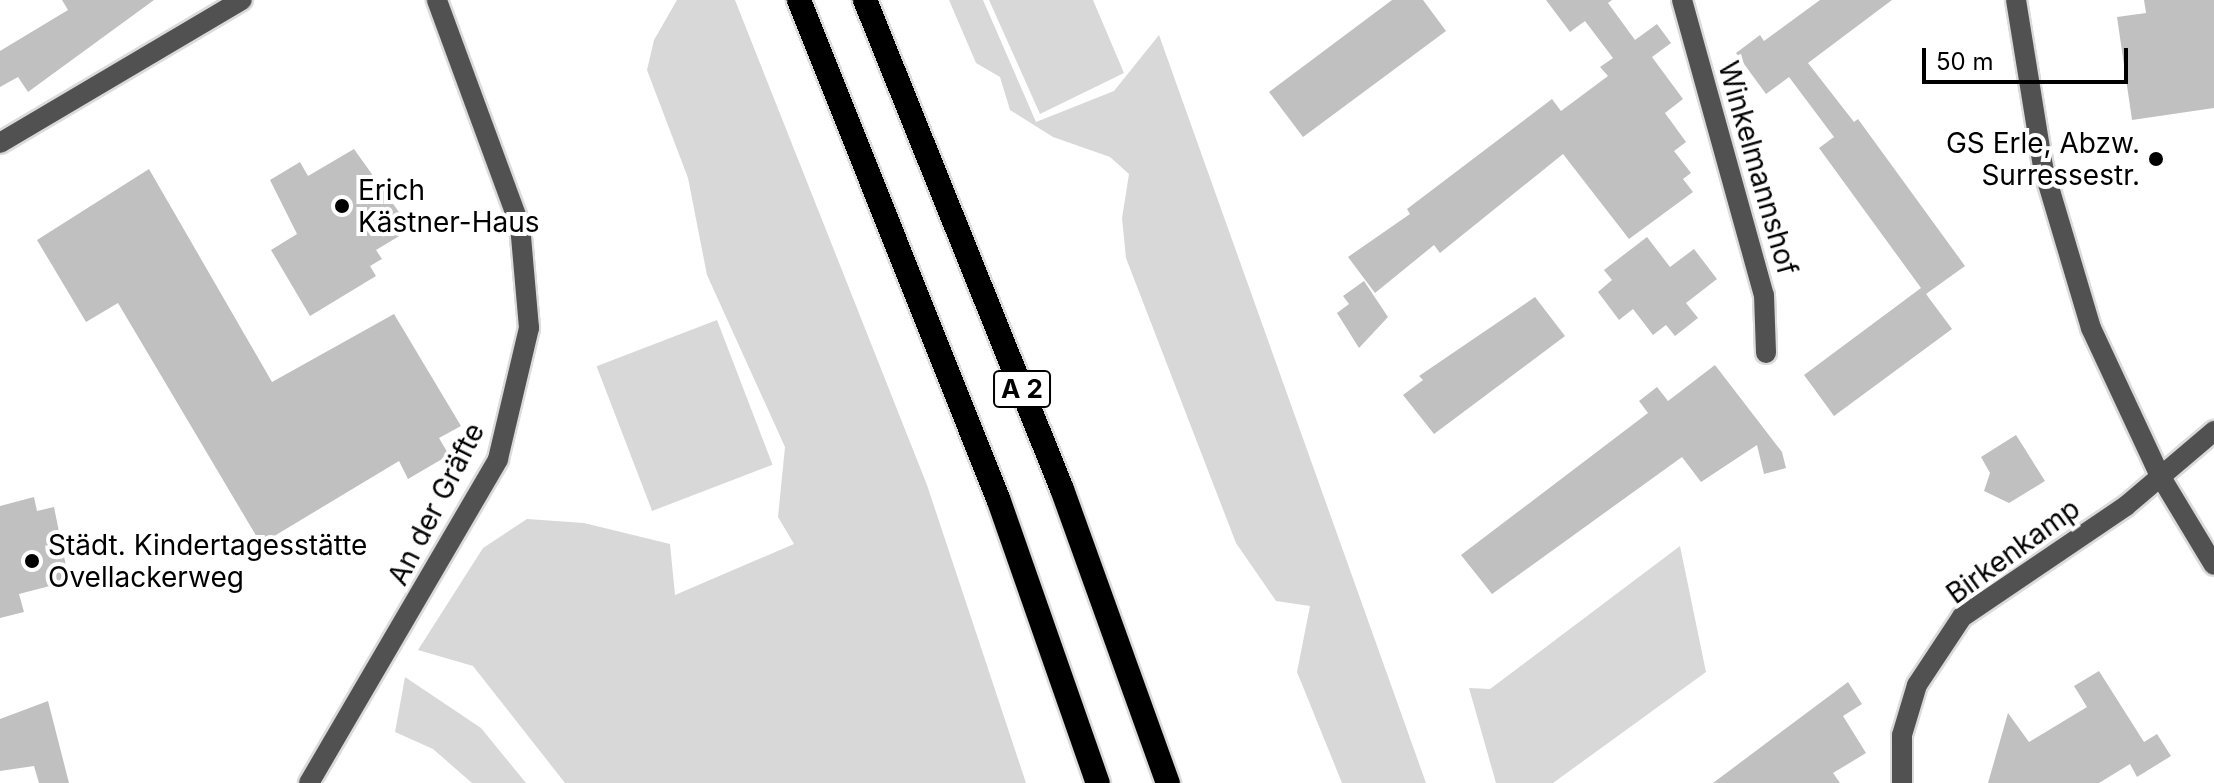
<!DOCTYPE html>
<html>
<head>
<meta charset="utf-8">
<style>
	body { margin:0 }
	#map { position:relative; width:2214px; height:783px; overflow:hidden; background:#fff; font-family:Inter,sans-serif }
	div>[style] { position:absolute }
	.green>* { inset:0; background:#d8d8d8; transform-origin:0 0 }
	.building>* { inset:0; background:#c0c0c0 }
	.roads { filter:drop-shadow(2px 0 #dbdbdb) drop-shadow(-2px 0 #dbdbdb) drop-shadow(0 2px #dbdbdb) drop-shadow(0 -2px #dbdbdb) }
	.minor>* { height:20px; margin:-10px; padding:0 10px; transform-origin:10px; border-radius:10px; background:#515151 }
	.highway>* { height:24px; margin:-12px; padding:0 12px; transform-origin:12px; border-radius:12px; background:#000 }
	.dots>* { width:22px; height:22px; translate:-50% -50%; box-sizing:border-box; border:4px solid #fff; border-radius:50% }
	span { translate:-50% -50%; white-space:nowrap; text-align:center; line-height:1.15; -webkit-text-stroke:8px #fff; paint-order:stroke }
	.shield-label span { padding:2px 6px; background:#fff; border:2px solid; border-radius:6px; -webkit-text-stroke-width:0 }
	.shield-label { font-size:26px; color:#000; font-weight:700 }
	.poi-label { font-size:28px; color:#000 }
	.right { translate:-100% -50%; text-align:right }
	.left { translate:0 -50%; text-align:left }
	.street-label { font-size:28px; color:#000 }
	.scale { position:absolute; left:1922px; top:48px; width:206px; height:36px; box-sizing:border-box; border:4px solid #000; border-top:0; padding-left:10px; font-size:24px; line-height:28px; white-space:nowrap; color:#000; -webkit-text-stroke:6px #fff; paint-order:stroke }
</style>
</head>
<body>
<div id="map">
	<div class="green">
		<div style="clip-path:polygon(677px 0,735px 0,927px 485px,1026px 783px,565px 783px,473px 666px,418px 650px,483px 548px,527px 519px,584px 523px,670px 544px,675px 595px,794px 544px,778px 517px,785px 447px,707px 275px,688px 178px,647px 70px,654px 40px)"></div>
		<div style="clip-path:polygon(949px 0,983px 0,1036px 122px,1114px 91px,1159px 35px,1426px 783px,1342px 783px,1297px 672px,1310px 606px,1276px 601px,1236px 543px,1126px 258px,1122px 218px,1129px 174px,1110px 157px,1053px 137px,1010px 110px,1000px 77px,976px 63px)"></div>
		<div style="clip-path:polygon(989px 0,1093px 0,1124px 73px,1040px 114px)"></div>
		<div style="left:717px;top:320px;width:155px;height:129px;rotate:69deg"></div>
		<div style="clip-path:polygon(1680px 546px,1706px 672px,1553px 783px,1496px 783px,1469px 688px,1490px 689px)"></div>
		<div style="clip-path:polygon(405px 677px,481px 728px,526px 783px,472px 783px,433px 749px,395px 732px)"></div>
	</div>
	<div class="building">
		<div style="clip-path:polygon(62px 0,154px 0,28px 92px,18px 77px,0 87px,0 51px,68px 10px)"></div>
		<div style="clip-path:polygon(1392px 0,1423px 0,1446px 31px,1303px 137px,1269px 92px)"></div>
		<div style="clip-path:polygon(1546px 0,1612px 0,1608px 3px,1635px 40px,1657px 24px,1671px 43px,1652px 57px,1683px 99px,1665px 113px,1686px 142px,1674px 151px,1691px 173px,1683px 179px,1693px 192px,1629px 239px,1563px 154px,1440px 253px,1434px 245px,1375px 293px,1348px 257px,1410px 214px,1407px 209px,1552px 99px,1561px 111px,1608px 76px,1600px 67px,1613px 58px,1585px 21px,1570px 32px)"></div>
		<div style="clip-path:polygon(1820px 0,1892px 0,1808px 63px,1854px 122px,1858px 119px,1965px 266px,1926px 294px,1952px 329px,1834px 416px,1804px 375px,1921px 288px,1819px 148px,1834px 137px,1789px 77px,1766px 94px,1736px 53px,1760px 35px,1764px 41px)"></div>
		<div style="clip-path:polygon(2144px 0,2214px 0,2214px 108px,2132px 120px,2117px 17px,2146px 13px)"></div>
		<div style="clip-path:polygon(354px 149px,411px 229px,376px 250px,382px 259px,370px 266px,376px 276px,310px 316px,271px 250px,297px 234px,270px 180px,300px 162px,308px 176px)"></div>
		<div style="clip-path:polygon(149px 169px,272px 382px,394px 314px,461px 426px,439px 438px,449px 455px,408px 479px,399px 461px,261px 544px,118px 303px,86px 322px,37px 240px)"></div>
		<div style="clip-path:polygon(1647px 237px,1670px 267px,1694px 249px,1717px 279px,1686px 303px,1698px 318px,1675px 336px,1666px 325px,1653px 335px,1633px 309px,1619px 320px,1598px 292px,1612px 280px,1604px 270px)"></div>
		<div style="clip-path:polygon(1364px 281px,1388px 317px,1359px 348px,1337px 313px,1349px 304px,1343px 296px)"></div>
		<div style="clip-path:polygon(1535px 297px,1565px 336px,1434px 434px,1403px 395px,1423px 380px,1419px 376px)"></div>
		<div style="clip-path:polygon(1715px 365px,1782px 452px,1786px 468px,1764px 474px,1757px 445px,1701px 482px,1682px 457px,1492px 594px,1461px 555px,1648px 413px,1639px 401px,1657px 387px,1668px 401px)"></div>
		<div style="clip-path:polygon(2016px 435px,2045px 481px,2009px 503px,1984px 491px,1990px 473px,1981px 457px)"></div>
		<div style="clip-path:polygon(34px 497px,37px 511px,54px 507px,69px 581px,19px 594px,24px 612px,0 618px,0 506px)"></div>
		<div style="clip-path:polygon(2099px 671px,2144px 742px,2157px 734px,2171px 756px,2137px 777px,2130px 764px,2099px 783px,1988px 783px,2008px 713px,2029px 742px,2087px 707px,2074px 686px)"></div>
		<div style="clip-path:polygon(1848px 682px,1862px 704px,1843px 716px,1866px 753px,1833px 773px,1840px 783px,1713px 783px)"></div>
		<div style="clip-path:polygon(48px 701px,69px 783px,39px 783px,34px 766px,0 771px,0 719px)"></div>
	</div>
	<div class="roads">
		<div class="minor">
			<div style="left:1682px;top:0;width:306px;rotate:74.5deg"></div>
			<div style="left:1764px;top:295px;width:58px;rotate:88deg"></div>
			<div style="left:2016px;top:0;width:169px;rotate:80.8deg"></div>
			<div style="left:2043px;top:167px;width:168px;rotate:73.4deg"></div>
			<div style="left:2091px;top:328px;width:161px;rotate:65deg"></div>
			<div style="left:2159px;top:474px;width:106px;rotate:58.9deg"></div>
			<div style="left:0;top:143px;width:281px;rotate:-30.6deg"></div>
			<div style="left:309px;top:783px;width:375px;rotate:-59.7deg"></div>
			<div style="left:498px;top:459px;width:135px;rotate:-76.7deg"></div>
			<div style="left:529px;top:328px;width:102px;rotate:-95deg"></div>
			<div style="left:520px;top:226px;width:241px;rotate:-110.2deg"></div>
			<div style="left:1902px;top:783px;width:48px;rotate:-90deg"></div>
			<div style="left:1902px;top:735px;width:52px;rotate:-73.3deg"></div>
			<div style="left:1917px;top:685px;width:82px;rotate:-56.5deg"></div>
			<div style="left:1962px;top:617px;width:198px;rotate:-34.1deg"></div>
			<div style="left:2126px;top:506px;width:116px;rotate:-40.4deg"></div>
		</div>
		<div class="highway">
			<div style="left:799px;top:0;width:539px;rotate:68.24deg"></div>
			<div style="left:999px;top:501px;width:299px;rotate:70.7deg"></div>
			<div style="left:865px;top:0;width:527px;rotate:68.06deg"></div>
			<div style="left:1062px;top:489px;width:313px;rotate:70.2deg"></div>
		</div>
	</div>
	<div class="dots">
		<div style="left:2156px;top:159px;background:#000"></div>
		<div style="left:342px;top:206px;background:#000"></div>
		<div style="left:32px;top:561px;background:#000"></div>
	</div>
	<div class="shield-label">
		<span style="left:1022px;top:389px">A 2</span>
	</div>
	<div class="poi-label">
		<span class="right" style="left:2140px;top:159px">GS Erle, Abzw.<br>Surressestr.</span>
		<span class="left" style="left:358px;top:206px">Erich<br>Kästner-Haus</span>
		<span class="left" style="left:48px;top:561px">Städt. Kindertagesstätte<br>Ovellackerweg</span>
	</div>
	<div class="street-label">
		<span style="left:1758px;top:168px;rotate:74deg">Winkelmannshof</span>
		<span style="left:436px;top:504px;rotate:-63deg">An der Gräfte</span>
		<span style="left:2013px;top:551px;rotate:-36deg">Birkenkamp</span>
	</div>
	<div class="scale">50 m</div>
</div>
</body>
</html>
